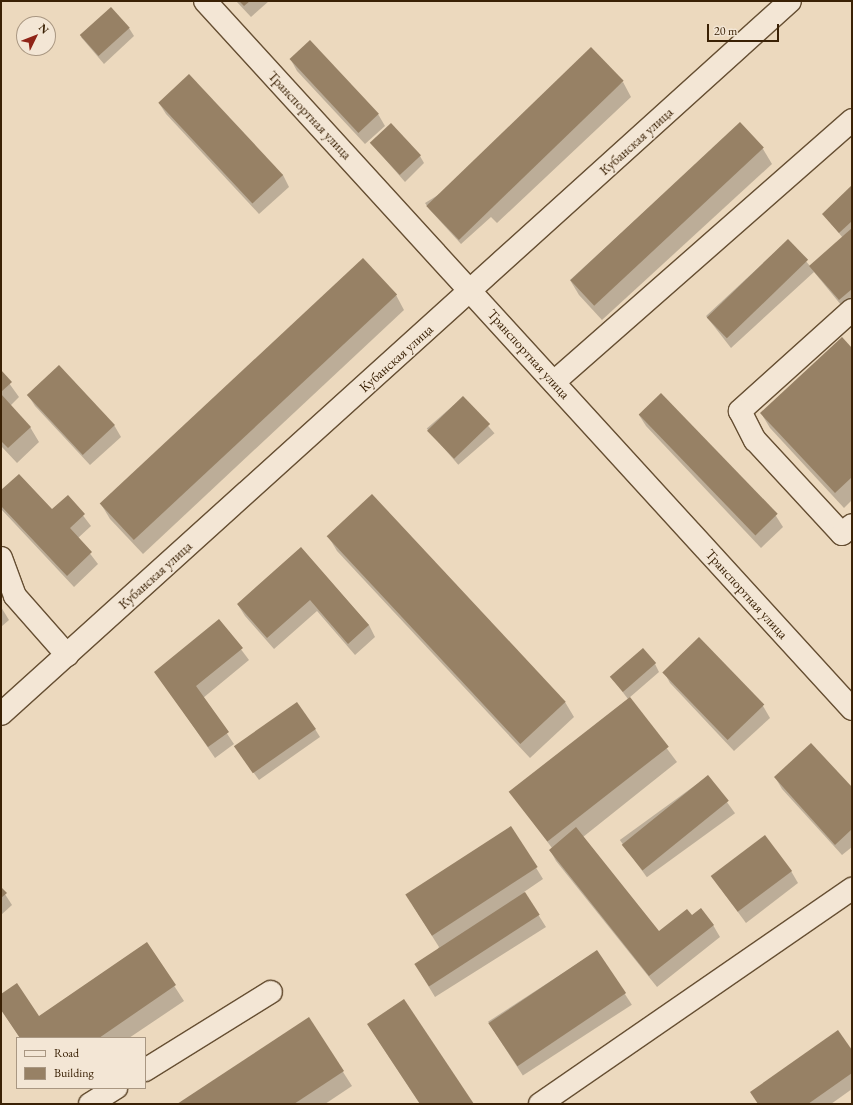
<!DOCTYPE html>
<html>
<head>
<meta charset="utf-8">
<style>
	body { margin:0 }
	#map { position:relative; width:853px; height:1105px; overflow:hidden; background:#ecd9be; font-family:"EB Garamond",serif }
	div>[style] { position:absolute }
	.shadow>* { inset:0; background:#0003; transform-origin:0 0 }
	.building>* { inset:0; background:#978165; transform-origin:0 0 }
	.roads { filter:drop-shadow(1px 0 #664f33) drop-shadow(-1px 0 #664f33) drop-shadow(0 1px #664f33) drop-shadow(0 -1px #664f33) }
	.minor>* { height:22px; margin:-11px; padding:0 11px; transform-origin:11px; border-radius:11px; background:#f3e6d5 }
	span { translate:-50% -50%; white-space:nowrap; text-align:center; line-height:1.15; -webkit-text-stroke:3px #f3e6d5; paint-order:stroke }
	.street-label { font-size:14px; color:#3a2105 }
	.frame { position:absolute; inset:0; border:2px solid #3a2105; pointer-events:none }
	.legend { position:absolute; left:16px; top:1037px; width:130px; height:52px; box-sizing:border-box; background:#f3e6d5; border:1px solid #a99782; margin:0; padding:5px 7px; list-style:none; font-size:12px; color:#3a2105 }
	.legend li { display:flex; align-items:center; gap:8px; height:20px }
	.legend b { width:20px; border:1px solid #a99782 }
	.north { position:absolute; left:16px; top:16px; width:40px; height:40px; box-sizing:border-box; background:#f3e6d5; border:1px solid #a99782; border-radius:50%; rotate:47deg; font-size:11px; font-weight:700; line-height:16px; text-align:center; color:#3a2105 }
	.north::after { content:''; display:block; margin:auto; width:14px; height:18px; background:#8f2418; clip-path:polygon(50% 0,100% 100%,50% 72%,0 100%) }
	.scale { position:absolute; left:707px; top:24px; width:72px; height:18px; box-sizing:border-box; border:2px solid #3a2105; border-top:0; padding-left:5px; font-size:12px; line-height:14px; white-space:nowrap; color:#3a2105; -webkit-text-stroke:3px #f3e6d5; paint-order:stroke }
</style>
</head>
<body>
<div id="map">
	<div class="shadow">
		<div style="clip-path:polygon(236px 1px,269px 1px,251px 17px)"></div>
		<div style="clip-path:polygon(129px 28px,134px 36px,104px 64px,81px 37px)"></div>
		<div style="clip-path:polygon(291px 60px,378px 114px,385px 126px,365px 144px,297px 71px)"></div>
		<div style="clip-path:polygon(623px 82px,631px 97px,497px 223px,491px 217px,461px 244px,430px 210px,425px 203px)"></div>
		<div style="clip-path:polygon(159px 103px,283px 175px,289px 187px,259px 214px,166px 114px)"></div>
		<div style="clip-path:polygon(740px 124px,763px 149px,772px 164px,602px 320px,579px 295px,570px 280px)"></div>
		<div style="clip-path:polygon(371px 143px,420px 156px,424px 163px,405px 182px)"></div>
		<div style="clip-path:polygon(852px 187px,852px 306px,846px 311px,814px 272px,731px 348px,706px 316px,788px 240px,810px 266px,843px 238px,823px 214px)"></div>
		<div style="clip-path:polygon(396px 295px,404px 310px,143px 554px,110px 519px,101px 504px)"></div>
		<div style="clip-path:polygon(852px 349px,852px 500px,844px 508px,770px 428px,761px 413px)"></div>
		<div style="clip-path:polygon(1px 372px,19px 397px,10px 406px,30px 427px,39px 442px,17px 463px,1px 446px)"></div>
		<div style="clip-path:polygon(661px 394px,776px 516px,783px 527px,761px 548px,646px 426px,639px 415px)"></div>
		<div style="clip-path:polygon(28px 395px,114px 425px,121px 437px,90px 465px,35px 406px)"></div>
		<div style="left:463px;top:397px;width:48px;height:48px;rotate:49deg"></div>
		<div style="clip-path:polygon(1px 492px,52px 511px,68px 496px,91px 526px,78px 538px,98px 564px,74px 587px,1px 509px)"></div>
		<div style="clip-path:polygon(372px 495px,565px 702px,574px 717px,530px 758px,337px 551px,328px 536px)"></div>
		<div style="clip-path:polygon(301px 549px,369px 625px,375px 637px,355px 655px,317px 611px,274px 649px,245px 616px,238px 605px)"></div>
		<div style="clip-path:polygon(1px 607px,9px 620px,1px 627px)"></div>
		<div style="clip-path:polygon(219px 620px,249px 660px,203px 698px,234px 744px,215px 758px,156px 672px)"></div>
		<div style="clip-path:polygon(699px 638px,763px 706px,770px 718px,734px 751px,670px 683px,664px 672px)"></div>
		<div style="clip-path:polygon(655px 664px,659px 672px,629px 698px,677px 762px,583px 837px,659px 932px,691px 917px,713px 925px,720px 937px,657px 987px,556px 861px,550px 850px,552px 848px,511px 793px,628px 699px,611px 677px)"></div>
		<div style="clip-path:polygon(315px 729px,320px 737px,259px 780px,240px 754px)"></div>
		<div style="left:708px;top:776px;width:46px;height:109px;rotate:54deg"></div>
		<div style="clip-path:polygon(775px 777px,852px 789px,852px 847px,842px 855px,782px 789px)"></div>
		<div style="clip-path:polygon(511px 827px,543px 879px,524px 892px,546px 927px,435px 997px,421px 974px,439px 947px,413px 906px)"></div>
		<div style="clip-path:polygon(791px 871px,798px 883px,746px 923px,712px 877px)"></div>
		<div style="clip-path:polygon(1px 888px,12px 905px,1px 915px)"></div>
		<div style="clip-path:polygon(147px 944px,184px 1001px,129px 1038px,20px 1038px,1px 1009px,1px 995px,39px 1017px)"></div>
		<div style="left:597px;top:951px;width:64px;height:130px;rotate:57deg"></div>
		<div style="clip-path:polygon(309px 1019px,352px 1086px,325px 1104px,179px 1104px)"></div>
		<div style="clip-path:polygon(368px 1025px,473px 1104px,420px 1104px)"></div>
		<div style="clip-path:polygon(852px 1052px,852px 1089px,831px 1104px,758px 1104px)"></div>
	</div>
	<div class="building">
		<div style="clip-path:polygon(239px 1px,250px 1px,244px 6px)"></div>
		<div style="left:111px;top:7px;width:28px;height:42px;rotate:48deg"></div>
		<div style="left:310px;top:40px;width:101px;height:28px;rotate:47deg"></div>
		<div style="left:591px;top:47px;width:47px;height:229px;rotate:46deg"></div>
		<div style="left:189px;top:74px;width:138px;height:42px;rotate:47deg"></div>
		<div style="left:740px;top:122px;width:35px;height:232px;rotate:47deg"></div>
		<div style="left:391px;top:123px;width:44px;height:29px;rotate:47deg"></div>
		<div style="clip-path:polygon(852px 185px,852px 221px,839px 233px,822px 214px)"></div>
		<div style="clip-path:polygon(852px 228px,852px 289px,839px 300px,809px 266px)"></div>
		<div style="left:788px;top:239px;width:29px;height:113px;rotate:46deg"></div>
		<div style="left:363px;top:258px;width:50px;height:360px;rotate:47deg"></div>
		<div style="clip-path:polygon(842px 337px,852px 348px,852px 477px,835px 493px,760px 413px)"></div>
		<div style="left:59px;top:365px;width:82px;height:44px;rotate:47deg"></div>
		<div style="clip-path:polygon(1px 370px,12px 382px,1px 392px)"></div>
		<div style="left:661px;top:393px;width:168px;height:31px;rotate:46deg"></div>
		<div style="clip-path:polygon(1px 394px,31px 427px,8px 448px,1px 441px)"></div>
		<div style="left:463px;top:396px;width:39px;height:50px;rotate:46deg"></div>
		<div style="clip-path:polygon(19px 474px,52px 509px,68px 495px,85px 514px,70px 528px,92px 552px,67px 576px,1px 506px,1px 490px)"></div>
		<div style="left:372px;top:494px;width:284px;height:62px;rotate:47deg"></div>
		<div style="clip-path:polygon(301px 547px,369px 625px,348px 644px,310px 600px,267px 638px,237px 604px)"></div>
		<div style="clip-path:polygon(219px 619px,243px 648px,196px 686px,229px 732px,208px 747px,154px 672px)"></div>
		<div style="left:699px;top:637px;width:94px;height:51px;rotate:46deg"></div>
		<div style="left:643px;top:648px;width:20px;height:44px;rotate:49deg"></div>
		<div style="left:630px;top:697px;width:63px;height:154px;rotate:52deg"></div>
		<div style="left:297px;top:702px;width:33px;height:77px;rotate:55deg"></div>
		<div style="clip-path:polygon(811px 743px,852px 787px,852px 829px,835px 845px,774px 777px)"></div>
		<div style="left:708px;top:775px;width:33px;height:111px;rotate:51deg"></div>
		<div style="left:511px;top:826px;width:49px;height:126px;rotate:57deg"></div>
		<div style="clip-path:polygon(576px 827px,659px 931px,687px 909px,692px 915px,701px 908px,714px 925px,649px 976px,549px 850px)"></div>
		<div style="left:765px;top:835px;width:45px;height:68px;rotate:53deg"></div>
		<div style="clip-path:polygon(1px 887px,7px 893px,1px 898px)"></div>
		<div style="left:525px;top:892px;width:27px;height:132px;rotate:57deg"></div>
		<div style="clip-path:polygon(147px 942px,176px 985px,99px 1038px,20px 1038px,1px 1010px,1px 994px,17px 983px,39px 1016px)"></div>
		<div style="left:597px;top:950px;width:52px;height:131px;rotate:56deg"></div>
		<div style="clip-path:polygon(404px 999px,474px 1104px,420px 1104px,367px 1024px)"></div>
		<div style="clip-path:polygon(309px 1017px,344px 1071px,294px 1104px,177px 1104px)"></div>
		<div style="clip-path:polygon(838px 1030px,852px 1050px,852px 1073px,808px 1104px,758px 1104px,750px 1092px)"></div>
	</div>
	<div class="roads">
		<div class="minor">
			<div style="left:205px;top:1px;width:959px;rotate:47.58deg"></div>
			<div style="left:852px;top:310px;width:151px;rotate:138deg"></div>
			<div style="left:740px;top:411px;width:33px;rotate:63deg"></div>
			<div style="left:755px;top:440px;width:128px;rotate:47.2deg"></div>
			<div style="left:842px;top:534px;width:13px;rotate:-42deg"></div>
			<div style="left:554px;top:382px;width:397px;rotate:-41.3deg"></div>
			<div style="left:1px;top:558px;width:40px;rotate:69.8deg"></div>
			<div style="left:15px;top:596px;width:79px;rotate:48.6deg"></div>
			<div style="left:1px;top:714px;width:1063px;rotate:-42.1deg"></div>
			<div style="left:145px;top:1070px;width:148px;rotate:-31.8deg"></div>
			<div style="left:90px;top:1104px;width:31px;rotate:-32deg"></div>
			<div style="left:540px;top:1104px;width:379px;rotate:-34.6deg"></div>
		</div>
	</div>
	<div class="street-label">
		<span style="left:310px;top:115px;rotate:47deg">Транспортная улица</span>
		<span style="left:636px;top:141px;rotate:-42deg">Кубанская улица</span>
		<span style="left:529px;top:354px;rotate:48deg">Транспортная улица</span>
		<span style="left:396px;top:358px;rotate:-42deg">Кубанская улица</span>
		<span style="left:155px;top:575px;rotate:-42deg">Кубанская улица</span>
		<span style="left:747px;top:594px;rotate:48deg">Транспортная улица</span>
	</div>
	<div class="frame"></div>
	<ul class="legend">
	<li><b style="height:5px;background:#f3e6d5"></b>Road</li>
	<li><b style="height:11px;background:#978165"></b>Building</li>
	</ul>
	<div class="north">N</div>
	<div class="scale">20 m</div>
</div>
</body>
</html>
